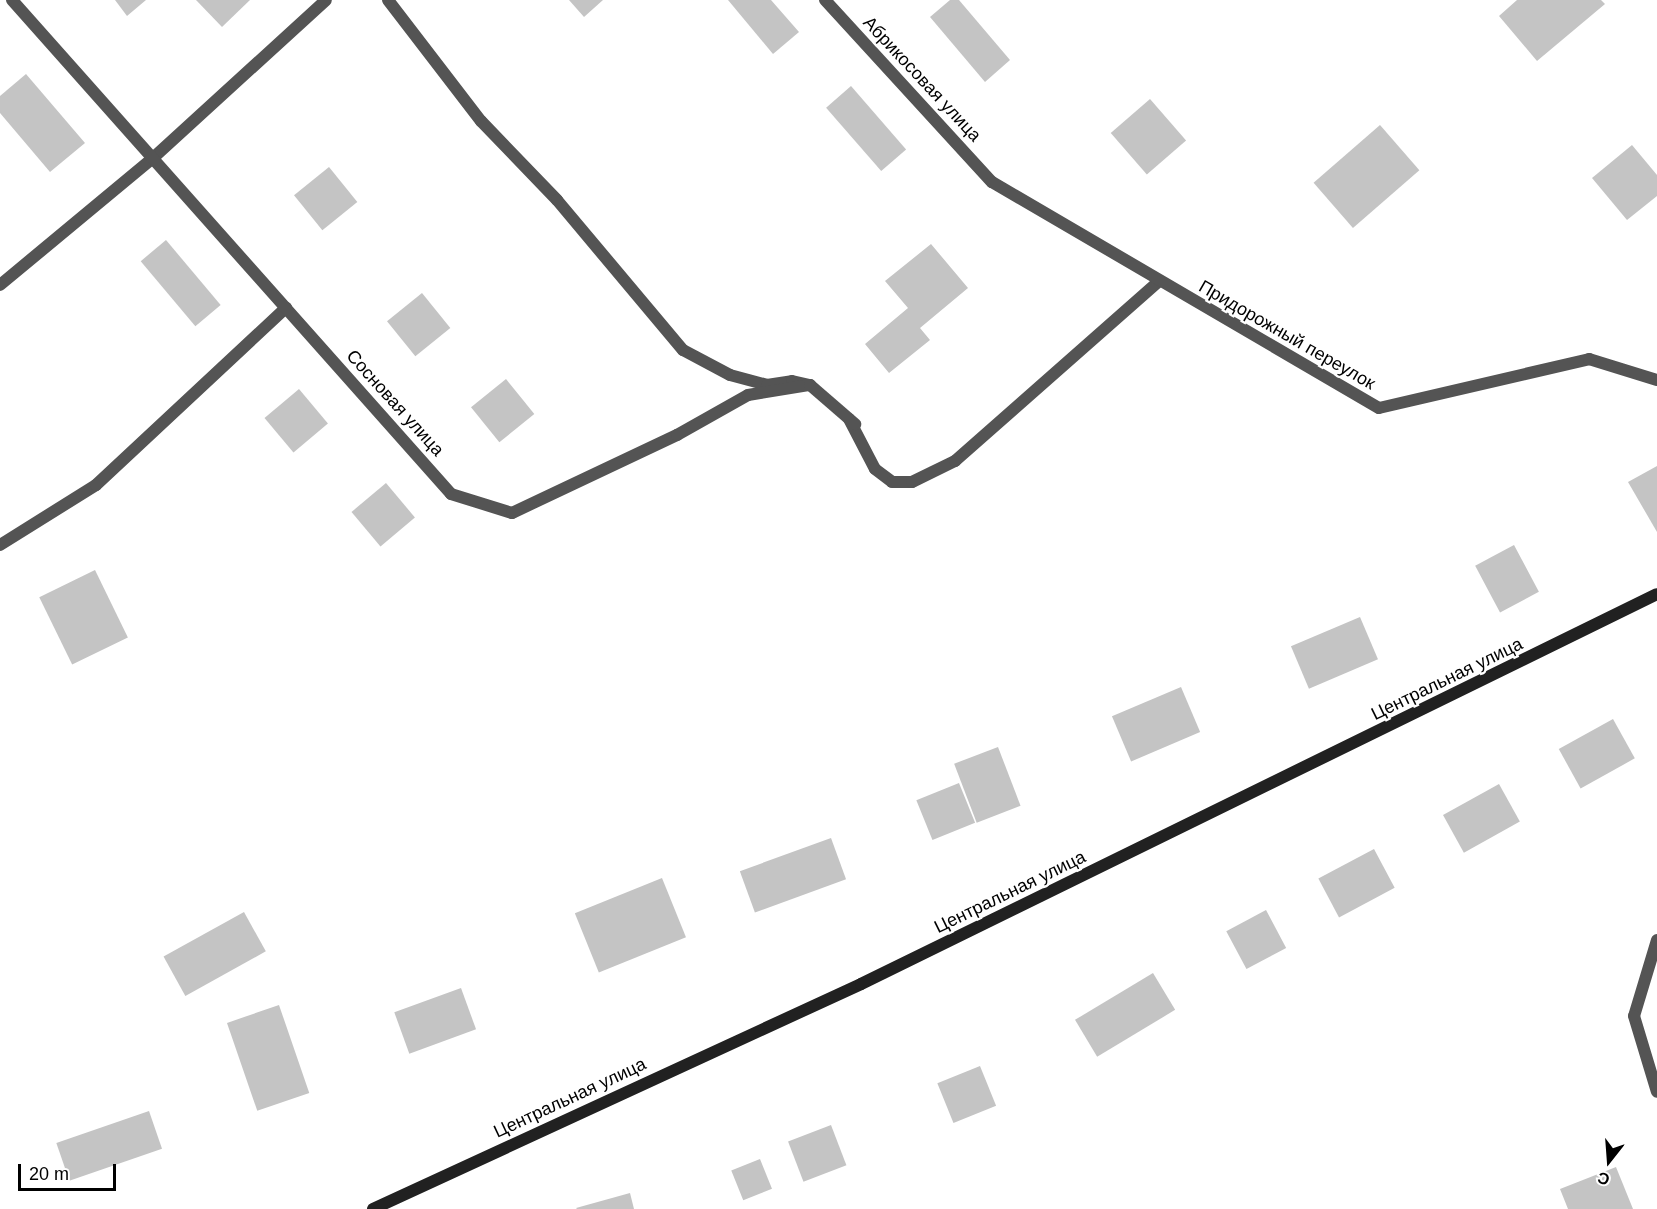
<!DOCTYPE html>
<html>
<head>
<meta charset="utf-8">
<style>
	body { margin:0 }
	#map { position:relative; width:1657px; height:1209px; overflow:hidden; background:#fff; font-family:Arial,sans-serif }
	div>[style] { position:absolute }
	.building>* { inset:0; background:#c4c4c4; transform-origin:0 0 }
	.lane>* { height:12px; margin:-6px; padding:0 6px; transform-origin:6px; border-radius:6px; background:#545454 }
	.street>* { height:12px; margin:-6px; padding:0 6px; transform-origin:6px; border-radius:6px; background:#545454 }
	.secondary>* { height:12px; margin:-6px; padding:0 6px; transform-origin:6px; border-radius:6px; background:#212121 }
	span { translate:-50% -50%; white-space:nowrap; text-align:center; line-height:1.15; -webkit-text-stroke:4.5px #fff; paint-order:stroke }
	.street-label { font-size:18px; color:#000 }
	.north { position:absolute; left:1579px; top:1131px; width:60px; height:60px; -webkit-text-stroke:4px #fff; paint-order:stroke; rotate:197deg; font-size:16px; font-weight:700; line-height:24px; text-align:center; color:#000 }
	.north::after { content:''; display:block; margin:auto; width:21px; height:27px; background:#000; clip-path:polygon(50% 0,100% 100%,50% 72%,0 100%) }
	.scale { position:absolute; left:18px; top:1164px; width:98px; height:27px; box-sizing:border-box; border:3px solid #000; border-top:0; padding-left:8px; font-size:18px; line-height:21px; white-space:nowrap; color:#000; -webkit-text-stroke:4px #fff; paint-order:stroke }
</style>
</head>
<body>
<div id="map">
	<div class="building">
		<div style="clip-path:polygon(115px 0,146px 0,127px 16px)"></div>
		<div style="clip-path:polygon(196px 0,250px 0,222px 27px)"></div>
		<div style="clip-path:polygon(569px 0,603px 0,584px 17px)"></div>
		<div style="clip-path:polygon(728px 0,771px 0,799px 32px,773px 54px)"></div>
		<div style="clip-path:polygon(950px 0,959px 0,1010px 60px,985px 82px,930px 17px)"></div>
		<div style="clip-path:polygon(1517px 0,1601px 0,1605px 4px,1537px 61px,1499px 16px)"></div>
		<div style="clip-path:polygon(26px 74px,85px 143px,50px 172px,0 113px,0 96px)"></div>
		<div style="left:851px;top:86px;width:84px;height:33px;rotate:49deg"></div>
		<div style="left:1150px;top:99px;width:55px;height:52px;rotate:49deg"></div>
		<div style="left:1380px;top:125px;width:60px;height:88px;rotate:49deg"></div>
		<div style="clip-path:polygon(1632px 145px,1657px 175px,1657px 196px,1627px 220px,1592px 178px)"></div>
		<div style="left:329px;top:167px;width:45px;height:45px;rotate:51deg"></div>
		<div style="left:166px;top:240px;width:85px;height:33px;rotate:50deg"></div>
		<div style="clip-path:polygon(931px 244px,968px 288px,920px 328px,930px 340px,889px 373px,865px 344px,908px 308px,885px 281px)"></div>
		<div style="left:422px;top:293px;width:45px;height:45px;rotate:51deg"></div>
		<div style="left:506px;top:379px;width:45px;height:45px;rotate:51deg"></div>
		<div style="left:299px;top:389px;width:45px;height:45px;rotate:50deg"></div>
		<div style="clip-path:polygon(1657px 466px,1657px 532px,1628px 482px)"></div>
		<div style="left:386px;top:483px;width:45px;height:45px;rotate:50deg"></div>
		<div style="left:1514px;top:545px;width:53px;height:44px;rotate:62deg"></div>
		<div style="left:95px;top:570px;width:75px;height:62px;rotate:64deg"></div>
		<div style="left:1360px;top:617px;width:46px;height:75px;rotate:67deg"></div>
		<div style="left:1181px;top:687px;width:49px;height:75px;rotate:67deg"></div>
		<div style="left:1613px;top:719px;width:45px;height:62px;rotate:61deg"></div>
		<div style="left:998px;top:747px;width:63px;height:47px;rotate:69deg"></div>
		<div style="left:959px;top:783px;width:43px;height:46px;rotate:68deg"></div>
		<div style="left:1499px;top:784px;width:43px;height:64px;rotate:61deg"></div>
		<div style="left:831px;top:838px;width:44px;height:97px;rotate:70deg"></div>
		<div style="left:1374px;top:849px;width:44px;height:63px;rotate:62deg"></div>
		<div style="left:662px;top:878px;width:64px;height:94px;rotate:68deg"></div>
		<div style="left:1266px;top:910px;width:43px;height:45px;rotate:62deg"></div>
		<div style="left:244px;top:912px;width:45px;height:92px;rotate:61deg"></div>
		<div style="left:1153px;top:973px;width:43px;height:91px;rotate:59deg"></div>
		<div style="left:461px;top:988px;width:44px;height:71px;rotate:70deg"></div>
		<div style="left:279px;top:1005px;width:93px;height:55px;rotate:71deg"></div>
		<div style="left:980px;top:1066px;width:43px;height:46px;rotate:68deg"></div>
		<div style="left:149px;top:1111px;width:40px;height:98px;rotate:71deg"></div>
		<div style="left:831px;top:1125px;width:43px;height:46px;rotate:69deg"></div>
		<div style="left:760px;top:1159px;width:32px;height:31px;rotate:68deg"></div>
		<div style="clip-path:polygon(1616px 1167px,1633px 1209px,1568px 1209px,1560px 1189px)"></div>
		<div style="clip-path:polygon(630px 1193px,634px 1209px,577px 1209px,576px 1208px)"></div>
	</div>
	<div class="lane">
		<div style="left:388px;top:0;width:153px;rotate:52.5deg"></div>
		<div style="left:481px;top:121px;width:110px;rotate:46.1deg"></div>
		<div style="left:557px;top:200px;width:196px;rotate:50deg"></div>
		<div style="left:683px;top:350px;width:53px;rotate:28deg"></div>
		<div style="left:730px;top:375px;width:38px;rotate:15deg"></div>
		<div style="left:767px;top:385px;width:25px;rotate:-9deg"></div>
		<div style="left:792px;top:381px;width:17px;rotate:13deg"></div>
		<div style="left:0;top:285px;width:199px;rotate:-39.7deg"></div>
		<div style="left:153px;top:158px;width:234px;rotate:-42.4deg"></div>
		<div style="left:849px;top:419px;width:56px;rotate:62.5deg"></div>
		<div style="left:875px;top:469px;width:21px;rotate:37deg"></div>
		<div style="left:892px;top:482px;width:20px"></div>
		<div style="left:912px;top:482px;width:48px;rotate:-26deg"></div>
		<div style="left:955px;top:461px;width:271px;rotate:-41.4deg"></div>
		<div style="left:0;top:545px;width:113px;rotate:-32deg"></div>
		<div style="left:96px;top:485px;width:260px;rotate:-43deg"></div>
	</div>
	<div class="street">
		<div style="left:12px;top:0;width:661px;rotate:48.37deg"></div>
		<div style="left:451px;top:494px;width:64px;rotate:17.3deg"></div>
		<div style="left:512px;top:513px;width:183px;rotate:-25.3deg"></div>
		<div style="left:677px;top:435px;width:81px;rotate:-29.4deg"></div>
		<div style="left:748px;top:395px;width:63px;rotate:-9.2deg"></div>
		<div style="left:810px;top:385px;width:60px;rotate:40.9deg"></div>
		<div style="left:825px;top:0;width:247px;rotate:47.5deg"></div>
		<div style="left:992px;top:182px;width:448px;rotate:30.3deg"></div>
		<div style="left:1379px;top:408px;width:216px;rotate:-13.1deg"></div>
		<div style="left:1589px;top:359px;width:71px;rotate:17.2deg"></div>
		<div style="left:1657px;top:940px;width:79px;rotate:106.8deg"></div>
		<div style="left:1634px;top:1016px;width:79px;rotate:73.2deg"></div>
	</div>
	<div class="secondary">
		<div style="left:373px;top:1209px;width:537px;rotate:-24.75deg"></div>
		<div style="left:861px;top:984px;width:886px;rotate:-26.1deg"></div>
	</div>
	<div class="street-label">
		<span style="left:922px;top:79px;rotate:47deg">Абрикосовая улица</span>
		<span style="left:1287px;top:335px;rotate:30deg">Придорожный переулок</span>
		<span style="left:395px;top:403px;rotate:48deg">Сосновая улица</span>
		<span style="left:1447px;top:679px;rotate:-26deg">Центральная улица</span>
		<span style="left:1010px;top:892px;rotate:-26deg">Центральная улица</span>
		<span style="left:570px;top:1098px;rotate:-25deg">Центральная улица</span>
	</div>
	<div class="north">С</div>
	<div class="scale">20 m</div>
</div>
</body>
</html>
